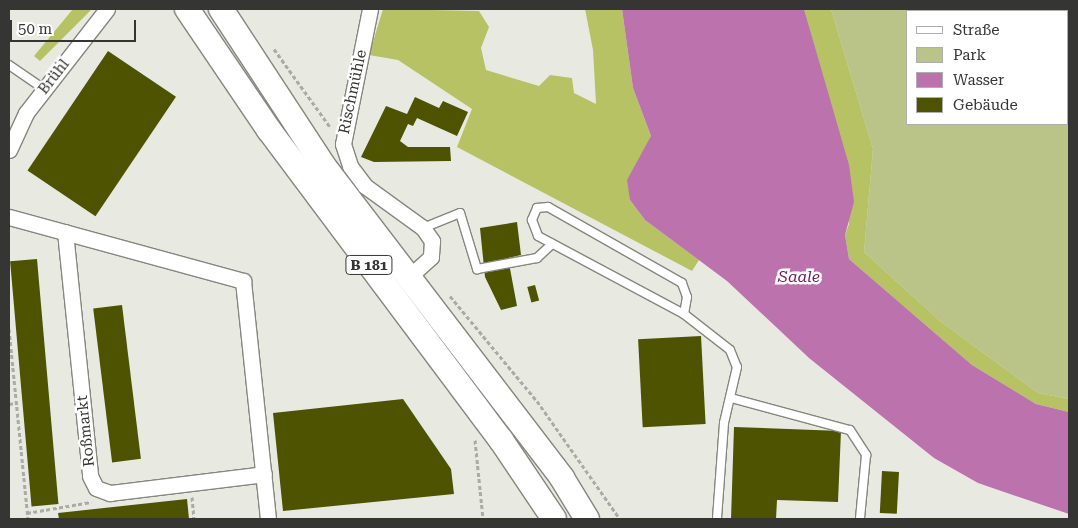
<!DOCTYPE html>
<html>
<head>
<meta charset="utf-8">
<style>
	body { margin:0 }
	#map { position:relative; width:1078px; height:528px; overflow:hidden; background:#e8eae2; font-family:"Roboto Serif",serif }
	div>[style] { position:absolute }
	.green>* { inset:0; background:#bbc488 }
	.forest>* { inset:0; background:#b6c263 }
	.water>* { inset:0; background:#bb72ad }
	.building>* { inset:0; background:#4d5300; transform-origin:0 0 }
	.path>* { height:3px; margin-top:-1.5px; transform-origin:0; background:repeating-linear-gradient(90deg,#aaaba5 0 4px,transparent 0 6.5px) }
	.roads { filter:drop-shadow(1px 0 #85867f) drop-shadow(-1px 0 #85867f) drop-shadow(0 1px #85867f) drop-shadow(0 -1px #85867f) }
	.lane>* { height:8px; margin:-4px; padding:0 4px; transform-origin:4px; border-radius:4px; background:#fff }
	.street>* { height:15px; margin:-7.5px; padding:0 7.5px; transform-origin:7.5px; border-radius:7.5px; background:#fff }
	.primary>* { height:24px; margin:-12px; padding:0 12px; transform-origin:12px; border-radius:12px; background:#fff }
	span { translate:-50% -50%; white-space:nowrap; text-align:center; line-height:1.15; -webkit-text-stroke:5px #fff; paint-order:stroke }
	.shield-label span { padding:1px 4px; background:#fff; border:1px solid; border-radius:4px; -webkit-text-stroke-width:0 }
	.shield-label { font-size:14px; color:#353633; font-weight:700 }
	.street-label { font-size:15px; color:#353633 }
	.water-label { font-size:16px; color:#731a67; font-style:italic }
	.frame { position:absolute; inset:0; border:10px solid #353633; pointer-events:none }
	.legend { position:absolute; left:906px; top:10px; width:162px; height:115px; box-sizing:border-box; background:#fff; border:1px solid #aeafad; margin:0; padding:6px 9px; list-style:none; font-size:15px; color:#353633 }
	.legend li { display:flex; align-items:center; gap:10px; height:25px }
	.legend b { width:25px; border:1px solid #aeafad }
	.scale { position:absolute; left:10px; top:20px; width:126px; height:22px; box-sizing:border-box; border:2px solid #353633; border-top:0; padding-left:6px; font-size:15px; line-height:18px; white-space:nowrap; color:#353633; -webkit-text-stroke:4px #fff; paint-order:stroke }
</style>
</head>
<body>
<div id="map">
	<div class="green">
		<div style="clip-path:polygon(evenodd,831px 9px,1069px 9px,1069px 399px,1038px 393px,940px 321px,864px 252px,873px 149px,831px 9px,907px 11px,1067px 11px,1067px 124px,907px 124px,907px 11px)"></div>
	</div>
	<div class="forest">
		<div style="clip-path:polygon(73px 9px,92px 9px,40px 61px,34px 56px)"></div>
		<div style="clip-path:polygon(383px 9px,479px 11px,489px 27px,481px 48px,486px 70px,539px 86px,550px 75px,572px 78px,574px 93px,596px 104px,593px 50px,585px 9px,622px 9px,633px 88px,651px 136px,630px 200px,645px 220px,699px 260px,692px 271px,457px 147px,472px 109px,398px 60px,369px 55px)"></div>
		<div style="clip-path:polygon(804px 9px,831px 9px,873px 149px,864px 252px,940px 321px,1038px 393px,1069px 399px,1069px 412px,1036px 404px,972px 365px,849px 259px,845px 235px,849px 224px,825px 84px)"></div>
	</div>
	<div class="water">
		<div style="clip-path:polygon(622px 9px,804px 9px,849px 165px,854px 202px,845px 235px,849px 259px,972px 365px,1036px 404px,1069px 412px,1069px 514px,978px 483px,934px 458px,809px 358px,727px 281px,645px 220px,630px 200px,627px 180px,651px 136px,633px 88px)"></div>
	</div>
	<div class="building">
		<div style="left:108px;top:51px;width:82px;height:144px;rotate:34deg"></div>
		<div style="clip-path:polygon(415px 97px,439px 108px,443px 101px,468px 112px,457px 136px,417px 118px,413px 126px,408px 124px,400px 141px,408px 147px,450px 147px,451px 161px,374px 162px,361px 157px,386px 106px,407px 114px)"></div>
		<div style="clip-path:polygon(517px 222px,521px 255px,508px 258px,517px 306px,501px 310px,485px 277px,480px 228px)"></div>
		<div style="left:37px;top:259px;width:246px;height:27px;rotate:85deg"></div>
		<div style="left:535px;top:285px;width:16px;height:8px;rotate:75deg"></div>
		<div style="left:122px;top:305px;width:155px;height:29px;rotate:83deg"></div>
		<div style="left:701px;top:336px;width:88px;height:63px;rotate:87deg"></div>
		<div style="clip-path:polygon(403px 399px,451px 469px,454px 494px,283px 511px,273px 413px)"></div>
		<div style="clip-path:polygon(734px 427px,841px 431px,838px 502px,777px 500px,776px 519px,731px 519px)"></div>
		<div style="left:882px;top:471px;width:17px;height:42px;rotate:3deg"></div>
		<div style="clip-path:polygon(187px 499px,189px 519px,59px 519px,58px 513px)"></div>
	</div>
	<div class="path">
		<div style="left:274px;top:49px;width:96px;rotate:54.3deg"></div>
		<div style="left:450px;top:296px;width:136px;rotate:50.4deg"></div>
		<div style="left:537px;top:401px;width:144px;rotate:54.9deg"></div>
		<div style="left:9px;top:329px;width:191px;rotate:84.3deg"></div>
		<div style="left:9px;top:404px;width:7px;rotate:-8deg"></div>
		<div style="left:475px;top:440px;width:79px;rotate:84.2deg"></div>
		<div style="left:192px;top:497px;width:22px;rotate:85deg"></div>
		<div style="left:27px;top:513px;width:65px;rotate:-9.8deg"></div>
	</div>
	<div class="roads">
		<div class="lane">
			<div style="left:9px;top:65px;width:42px;rotate:34.4deg"></div>
			<div style="left:423px;top:228px;width:40px;rotate:-22deg"></div>
			<div style="left:460px;top:213px;width:59px;rotate:73.1deg"></div>
			<div style="left:477px;top:269px;width:61px;rotate:-10.4deg"></div>
			<div style="left:537px;top:258px;width:21px;rotate:-43deg"></div>
			<div style="left:684px;top:314px;width:17px;rotate:-80deg"></div>
			<div style="left:687px;top:297px;width:15px;rotate:-110deg"></div>
			<div style="left:682px;top:283px;width:154px;rotate:-150.4deg"></div>
			<div style="left:548px;top:207px;width:11px;rotate:175deg"></div>
			<div style="left:537px;top:208px;width:13px;rotate:113deg"></div>
			<div style="left:532px;top:220px;width:17px;rotate:69deg"></div>
			<div style="left:538px;top:236px;width:166px;rotate:28.1deg"></div>
			<div style="left:684px;top:314px;width:58px;rotate:38deg"></div>
			<div style="left:730px;top:350px;width:18px;rotate:68deg"></div>
			<div style="left:737px;top:367px;width:57px;rotate:103.1deg"></div>
			<div style="left:724px;top:423px;width:96px;rotate:94.2deg"></div>
			<div style="left:731px;top:398px;width:123px;rotate:15.1deg"></div>
			<div style="left:850px;top:430px;width:30px;rotate:57deg"></div>
			<div style="left:866px;top:455px;width:64px;rotate:95.4deg"></div>
		</div>
		<div class="street">
			<div style="left:370px;top:9px;width:138px;rotate:101.3deg"></div>
			<div style="left:343px;top:144px;width:23px;rotate:72deg"></div>
			<div style="left:350px;top:166px;width:25px;rotate:53deg"></div>
			<div style="left:365px;top:186px;width:72px;rotate:35.9deg"></div>
			<div style="left:423px;top:228px;width:16px;rotate:55deg"></div>
			<div style="left:432px;top:241px;width:16px;rotate:94deg"></div>
			<div style="left:431px;top:257px;width:31px;rotate:138deg"></div>
			<div style="left:9px;top:150px;width:41px;rotate:-65.3deg"></div>
			<div style="left:26px;top:113px;width:132px;rotate:-52.1deg"></div>
			<div style="left:9px;top:217px;width:243px;rotate:15.3deg"></div>
			<div style="left:243px;top:281px;width:239px;rotate:84deg"></div>
			<div style="left:65px;top:232px;width:245px;rotate:84.1deg"></div>
			<div style="left:90px;top:476px;width:13px;rotate:63deg"></div>
			<div style="left:96px;top:488px;width:15px;rotate:20deg"></div>
			<div style="left:110px;top:493px;width:155px;rotate:-7deg"></div>
		</div>
		<div class="primary">
			<div style="left:187px;top:9px;width:146px;rotate:55.9deg"></div>
			<div style="left:269px;top:130px;width:387px;rotate:53.2deg"></div>
			<div style="left:501px;top:440px;width:95px;rotate:56.1deg"></div>
			<div style="left:221px;top:9px;width:186px;rotate:56.8deg"></div>
			<div style="left:323px;top:165px;width:394px;rotate:52.6deg"></div>
			<div style="left:562px;top:478px;width:48px;rotate:58.6deg"></div>
		</div>
	</div>
	<div class="shield-label">
		<span style="left:369px;top:265px">B 181</span>
	</div>
	<div class="street-label">
		<span style="left:54px;top:77px;rotate:-52deg">Brühl</span>
		<span style="left:353px;top:92px;rotate:-78deg">Rischmühle</span>
		<span style="left:86px;top:431px;rotate:-96deg">Roßmarkt</span>
	</div>
	<div class="water-label">
		<span style="left:799px;top:277px">Saale</span>
	</div>
	<div class="frame"></div>
	<ul class="legend">
	<li><b style="height:6px;background:#fff"></b>Straße</li>
	<li><b style="height:14px;background:#bbc488"></b>Park</li>
	<li><b style="height:14px;background:#bb72ad"></b>Wasser</li>
	<li><b style="height:14px;background:#4d5300"></b>Gebäude</li>
	</ul>
	<div class="scale">50 m</div>
</div>
</body>
</html>
